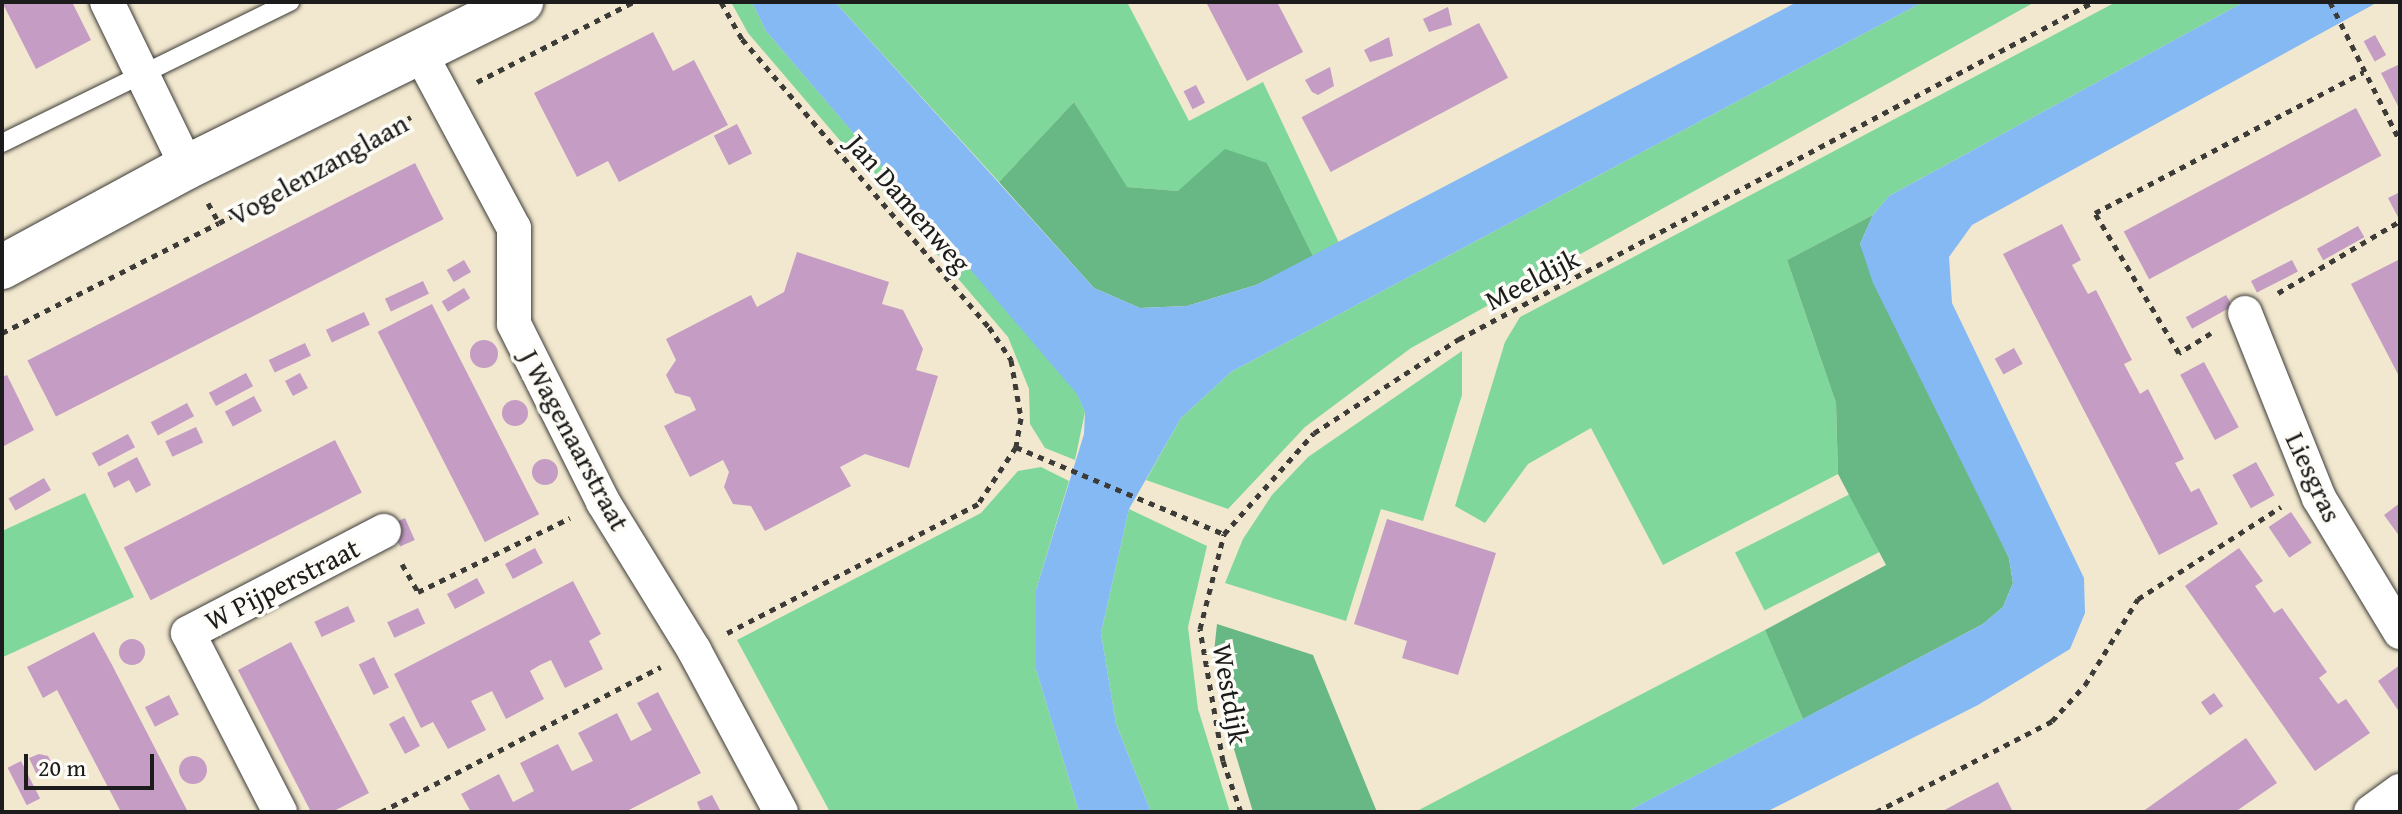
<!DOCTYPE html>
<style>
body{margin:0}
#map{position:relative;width:2402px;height:814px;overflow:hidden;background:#f2e8cf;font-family:"Gentium Book Plus",serif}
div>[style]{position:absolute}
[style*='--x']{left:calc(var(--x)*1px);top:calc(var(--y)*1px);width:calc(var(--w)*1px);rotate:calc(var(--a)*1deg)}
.green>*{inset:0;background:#7fd79c;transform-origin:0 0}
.forest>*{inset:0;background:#67b884}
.water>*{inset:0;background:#85b9f3}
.building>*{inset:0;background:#c49cc4;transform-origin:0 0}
.round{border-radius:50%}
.path>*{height:5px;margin-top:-2.5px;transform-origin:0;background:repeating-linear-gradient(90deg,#3c3b37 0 6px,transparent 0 12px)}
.roads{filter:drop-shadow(0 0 2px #3c3b37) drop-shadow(0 0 2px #3c3b37)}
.lane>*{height:18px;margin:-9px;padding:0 9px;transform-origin:9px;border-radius:9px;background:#fff}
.street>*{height:34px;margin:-17px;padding:0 17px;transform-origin:17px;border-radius:17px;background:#fff}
.secondary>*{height:44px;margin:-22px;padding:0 22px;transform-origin:22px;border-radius:22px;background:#fff}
span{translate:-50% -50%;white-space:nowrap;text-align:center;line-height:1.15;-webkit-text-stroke:7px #fdfcf7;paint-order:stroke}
.street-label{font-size:28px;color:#1c1c1c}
.frame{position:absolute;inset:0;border:4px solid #1c1c1c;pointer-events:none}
.scale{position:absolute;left:24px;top:754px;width:130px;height:36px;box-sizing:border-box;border:4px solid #1c1c1c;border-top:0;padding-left:10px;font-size:24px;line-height:28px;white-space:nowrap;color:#1c1c1c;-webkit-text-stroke:6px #fdfcf7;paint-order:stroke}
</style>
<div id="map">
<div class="green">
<div style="clip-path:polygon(731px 2px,752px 2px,766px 31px,1077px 393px,1085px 412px,1075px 460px,1045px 448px,1030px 424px,1029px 389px,1008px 337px,748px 33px)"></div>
<div style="clip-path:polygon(835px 2px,1127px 2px,1189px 121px,1263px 82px,1340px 245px,1314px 258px,1267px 163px,1178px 191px,1126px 187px,1074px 102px,999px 182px)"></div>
<div style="clip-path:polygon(1923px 2px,2035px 2px,1411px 348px,1305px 427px,1228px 509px,1146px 480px,1181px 418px,1231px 372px)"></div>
<div style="clip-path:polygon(2116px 2px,2244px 2px,1889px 196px,1873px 215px,1787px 260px,1836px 403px,1838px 474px,1663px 565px,1591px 428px,1528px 464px,1485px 523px,1455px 506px,1505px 342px,1520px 317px)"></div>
<div style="clip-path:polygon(1462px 351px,1462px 395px,1423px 521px,1381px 509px,1346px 621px,1225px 583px,1243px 539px,1272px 495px,1308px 457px)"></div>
<div style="clip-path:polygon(1041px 467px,1069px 481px,1036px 590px,1036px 669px,1079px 812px,830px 812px,737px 640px,981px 513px,1018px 471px)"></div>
<div style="clip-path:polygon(85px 493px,134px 597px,3px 657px,2px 531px)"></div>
<div style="left:1850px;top:494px;width:65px;height:129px;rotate:63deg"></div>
<div style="clip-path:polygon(1129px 509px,1207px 546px,1188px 627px,1198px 709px,1230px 812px,1151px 812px,1116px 724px,1101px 633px)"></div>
<div style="clip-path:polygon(1765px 630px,1803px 719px,1626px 812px,1415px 812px)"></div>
</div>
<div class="forest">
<div style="clip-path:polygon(1074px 102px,1127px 187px,1178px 191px,1225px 149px,1267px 163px,1314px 258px,1256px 285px,1187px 306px,1140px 308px,1094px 288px,999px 182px)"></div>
<div style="clip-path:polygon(1873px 215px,1860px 244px,2009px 558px,2013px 583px,2003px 607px,1983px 624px,1803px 719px,1765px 630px,1886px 565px,1838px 474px,1836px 403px,1787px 260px)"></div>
<div style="clip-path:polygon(1217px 624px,1313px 655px,1377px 812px,1253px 812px,1221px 706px,1214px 652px)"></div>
</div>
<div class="water">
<div style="clip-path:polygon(752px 2px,835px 2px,1094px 288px,1140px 308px,1187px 306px,1256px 285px,1797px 2px,1923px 2px,1231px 372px,1181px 418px,1129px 509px,1101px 633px,1116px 724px,1151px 812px,1079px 812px,1036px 669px,1036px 590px,1084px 434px,1085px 412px,1077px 394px,766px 31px)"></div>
<div style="clip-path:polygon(2244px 2px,2378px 2px,1972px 225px,1949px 257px,1952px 303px,2084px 578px,2085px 613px,2070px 649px,1978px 705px,1766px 812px,1626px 812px,1983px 624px,2003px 607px,2013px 583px,2009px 558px,1873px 283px,1860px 244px,1873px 215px,1889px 196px)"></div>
</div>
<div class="building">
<div style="clip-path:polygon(2px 2px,72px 2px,91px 40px,36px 69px)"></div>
<div style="clip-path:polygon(1206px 2px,1277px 2px,1303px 52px,1247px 81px)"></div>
<div style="clip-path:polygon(1448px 7px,1452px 25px,1429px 32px,1423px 19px)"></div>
<div style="left:1479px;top:23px;width:62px;height:201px;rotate:62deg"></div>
<div style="clip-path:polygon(653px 32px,673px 71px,694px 60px,728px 125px,619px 182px,608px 161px,577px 177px,534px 93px)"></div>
<div style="left:2375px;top:35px;width:23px;height:13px;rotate:61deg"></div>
<div style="clip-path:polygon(1389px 37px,1393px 56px,1370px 62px,1364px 50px)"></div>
<div style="clip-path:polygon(2400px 64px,2400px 110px,2381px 73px)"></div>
<div style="clip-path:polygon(1330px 67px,1334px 86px,1318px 95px,1312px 92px,1305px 80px)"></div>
<div style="left:1196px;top:85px;width:20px;height:14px;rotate:63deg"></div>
<div style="left:2356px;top:108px;width:54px;height:263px;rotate:62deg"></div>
<div style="left:737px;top:124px;width:33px;height:26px;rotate:63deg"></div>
<div style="left:415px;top:163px;width:63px;height:435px;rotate:63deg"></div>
<div style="clip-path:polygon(2400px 192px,2400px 221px,2388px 198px)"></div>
<div style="clip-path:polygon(2062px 224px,2081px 260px,2072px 265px,2088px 294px,2096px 290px,2132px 360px,2124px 364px,2140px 394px,2148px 389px,2184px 459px,2175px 463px,2191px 492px,2199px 488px,2218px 524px,2159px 555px,2003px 254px)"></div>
<div style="left:2358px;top:226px;width:13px;height:47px;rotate:61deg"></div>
<div style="clip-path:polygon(797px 252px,889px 282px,882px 304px,903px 310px,923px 349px,916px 370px,938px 376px,909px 468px,865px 454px,840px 467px,851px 486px,765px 531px,751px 506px,733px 504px,724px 487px,729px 472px,723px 460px,690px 477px,664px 426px,696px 410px,690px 397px,675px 393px,666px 375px,676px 360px,666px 339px,751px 295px,757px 307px,784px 292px)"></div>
<div style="clip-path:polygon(2400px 259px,2400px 378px,2351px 284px)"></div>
<div style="left:464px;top:260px;width:14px;height:20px;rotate:60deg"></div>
<div style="left:2292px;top:260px;width:13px;height:46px;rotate:63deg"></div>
<div style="left:423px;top:281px;width:14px;height:42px;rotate:65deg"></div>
<div style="left:464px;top:288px;width:12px;height:26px;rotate:59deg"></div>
<div style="left:2226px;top:295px;width:13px;height:46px;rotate:61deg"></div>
<div style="left:432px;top:304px;width:236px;height:61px;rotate:63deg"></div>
<div style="left:364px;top:312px;width:14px;height:42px;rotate:65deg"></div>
<div class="round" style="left:470px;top:340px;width:28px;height:28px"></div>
<div style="left:305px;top:343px;width:14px;height:40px;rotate:65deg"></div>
<div style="left:2014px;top:348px;width:18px;height:22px;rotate:61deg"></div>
<div style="left:2204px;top:362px;width:74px;height:27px;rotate:62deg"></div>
<div style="left:246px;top:373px;width:15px;height:42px;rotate:62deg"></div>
<div style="left:300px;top:373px;width:17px;height:17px;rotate:62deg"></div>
<div style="clip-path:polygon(7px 375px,34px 430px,2px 447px,2px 377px)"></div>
<div style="left:254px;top:396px;width:17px;height:33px;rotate:62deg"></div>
<div class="round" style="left:502px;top:400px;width:26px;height:26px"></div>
<div style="left:187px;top:403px;width:15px;height:41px;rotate:62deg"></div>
<div style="left:196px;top:427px;width:17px;height:34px;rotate:65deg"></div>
<div style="left:128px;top:434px;width:15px;height:41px;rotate:62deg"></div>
<div style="left:335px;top:440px;width:59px;height:237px;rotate:63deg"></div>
<div style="clip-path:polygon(137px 457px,151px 485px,136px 493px,129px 480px,114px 488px,107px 473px)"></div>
<div class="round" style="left:532px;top:459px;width:26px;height:26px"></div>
<div style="left:2256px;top:462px;width:38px;height:27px;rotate:61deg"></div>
<div style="left:44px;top:478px;width:14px;height:41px;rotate:60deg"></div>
<div style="clip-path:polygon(2400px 503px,2400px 537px,2384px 515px)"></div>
<div style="left:2291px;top:512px;width:37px;height:27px;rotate:56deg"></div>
<div style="left:405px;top:518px;width:24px;height:16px;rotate:66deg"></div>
<div style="clip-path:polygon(1387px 519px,1496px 553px,1458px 675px,1402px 658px,1407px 641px,1354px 624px)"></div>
<div style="left:535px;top:548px;width:17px;height:34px;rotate:62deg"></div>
<div style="clip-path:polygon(2239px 548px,2263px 581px,2255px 586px,2274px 613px,2282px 608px,2327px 672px,2319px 678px,2338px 704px,2346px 699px,2370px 733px,2315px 771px,2185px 586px)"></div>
<div style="left:477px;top:578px;width:17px;height:34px;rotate:62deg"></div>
<div style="clip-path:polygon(573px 581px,601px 634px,589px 641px,603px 669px,565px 688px,551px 660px,540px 665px,530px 671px,544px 699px,506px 719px,492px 691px,471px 701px,486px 730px,448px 749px,433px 722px,421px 728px,394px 674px)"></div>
<div style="left:348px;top:606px;width:17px;height:37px;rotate:65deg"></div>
<div style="left:418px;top:608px;width:17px;height:34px;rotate:65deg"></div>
<div style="clip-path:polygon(94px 632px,111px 663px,188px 812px,121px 812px,57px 690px,43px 698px,27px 667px)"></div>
<div class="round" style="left:119px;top:639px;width:26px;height:26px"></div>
<div style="clip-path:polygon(291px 642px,369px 793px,332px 812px,311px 812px,238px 670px)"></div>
<div style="left:374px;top:657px;width:34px;height:17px;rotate:64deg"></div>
<div style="clip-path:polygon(2400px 665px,2400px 713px,2378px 681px)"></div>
<div style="clip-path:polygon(658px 692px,701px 773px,625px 812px,471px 812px,461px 794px,499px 774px,513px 802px,534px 791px,520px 763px,558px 744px,572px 771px,593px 761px,578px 733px,617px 713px,631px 741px,652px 730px,637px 703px)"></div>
<div style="left:2214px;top:693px;width:16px;height:16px;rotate:55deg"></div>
<div style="left:169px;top:695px;width:22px;height:27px;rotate:63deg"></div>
<div style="left:404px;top:716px;width:34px;height:17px;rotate:62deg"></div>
<div style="clip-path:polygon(2246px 738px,2277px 783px,2235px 812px,2142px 812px)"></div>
<div style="clip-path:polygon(39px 754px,48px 756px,54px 767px,37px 775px,29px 758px)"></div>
<div class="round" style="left:179px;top:756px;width:28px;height:28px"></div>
<div style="left:21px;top:761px;width:42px;height:15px;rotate:63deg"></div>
<div style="clip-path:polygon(1998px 782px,2013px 812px,1941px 812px,1963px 800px)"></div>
<div style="clip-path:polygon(712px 795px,720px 810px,701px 812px,697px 802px)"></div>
</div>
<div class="path">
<div style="--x:721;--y:2;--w:43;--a:60.4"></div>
<div style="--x:742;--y:39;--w:379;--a:49.4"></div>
<div style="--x:989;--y:327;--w:40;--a:56"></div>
<div style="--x:1011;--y:360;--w:59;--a:80.2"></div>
<div style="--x:1021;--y:418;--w:29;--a:100"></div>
<div style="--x:1016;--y:447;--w:69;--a:123.7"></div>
<div style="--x:978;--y:504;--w:282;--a:152.8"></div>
<div style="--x:2330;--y:2;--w:156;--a:63.3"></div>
<div style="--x:477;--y:82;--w:175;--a:-27.1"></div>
<div style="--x:208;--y:203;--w:23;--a:61"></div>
<div style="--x:2278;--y:293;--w:142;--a:-30.5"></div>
<div style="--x:2;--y:333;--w:243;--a:-26.9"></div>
<div style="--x:219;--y:223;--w:219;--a:-28.9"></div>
<div style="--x:2211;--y:333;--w:38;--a:148"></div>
<div style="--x:2179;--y:353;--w:163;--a:-121"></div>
<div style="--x:2095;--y:213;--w:303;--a:-27.7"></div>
<div style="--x:1016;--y:447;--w:225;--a:22.7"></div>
<div style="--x:402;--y:564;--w:32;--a:60"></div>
<div style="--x:418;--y:592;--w:169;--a:-26"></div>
<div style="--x:381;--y:812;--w:315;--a:-27.4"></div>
<div style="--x:1241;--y:812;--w:54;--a:-109.4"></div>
<div style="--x:1223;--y:761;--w:134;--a:-99.9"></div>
<div style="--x:1200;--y:629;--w:98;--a:-75.8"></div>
<div style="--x:1224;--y:534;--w:135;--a:-48.3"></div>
<div style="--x:1314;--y:433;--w:173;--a:-33"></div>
<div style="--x:1459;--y:339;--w:718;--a:-27.99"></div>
<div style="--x:1876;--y:812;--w:198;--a:-27.3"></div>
<div style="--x:2052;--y:721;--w:49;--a:-47.5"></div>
<div style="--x:2085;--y:685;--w:101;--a:-58.4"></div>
<div style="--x:2138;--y:599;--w:170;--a:-32.8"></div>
</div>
<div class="roads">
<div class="lane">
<div style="--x:2;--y:143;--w:321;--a:-26.1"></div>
</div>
<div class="street">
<div style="--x:107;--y:2;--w:183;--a:64.1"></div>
<div style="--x:420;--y:53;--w:199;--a:61.8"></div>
<div style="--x:514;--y:228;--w:96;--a:90"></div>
<div style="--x:514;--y:324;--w:199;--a:63.4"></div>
<div style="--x:603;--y:502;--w:174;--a:58.4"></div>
<div style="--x:694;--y:650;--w:184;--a:61.8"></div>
<div style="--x:2245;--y:313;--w:199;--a:68.2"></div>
<div style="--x:2319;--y:498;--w:157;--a:58.8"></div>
<div style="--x:280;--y:812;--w:201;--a:-117.2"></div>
<div style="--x:188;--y:633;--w:221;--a:-27.5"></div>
<div style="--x:2371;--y:812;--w:36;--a:-36"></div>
</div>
<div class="secondary">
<div style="--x:2;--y:267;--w:210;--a:-28.4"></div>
<div style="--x:187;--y:167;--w:373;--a:-26.3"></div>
</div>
</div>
<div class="street-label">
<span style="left:318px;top:169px;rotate:-29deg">Vogelenzanglaan</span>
<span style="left:909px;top:203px;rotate:49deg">Jan Damenweg</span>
<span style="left:1532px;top:279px;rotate:-27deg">Meeldijk</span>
<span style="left:575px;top:440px;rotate:62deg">J Wagenaarstraat</span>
<span style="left:2314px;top:477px;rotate:65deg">Liesgras</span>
<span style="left:282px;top:584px;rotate:-27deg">W Pijperstraat</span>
<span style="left:1231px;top:694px;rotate:80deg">Westdijk</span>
</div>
<div class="frame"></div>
<div class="scale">20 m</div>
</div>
